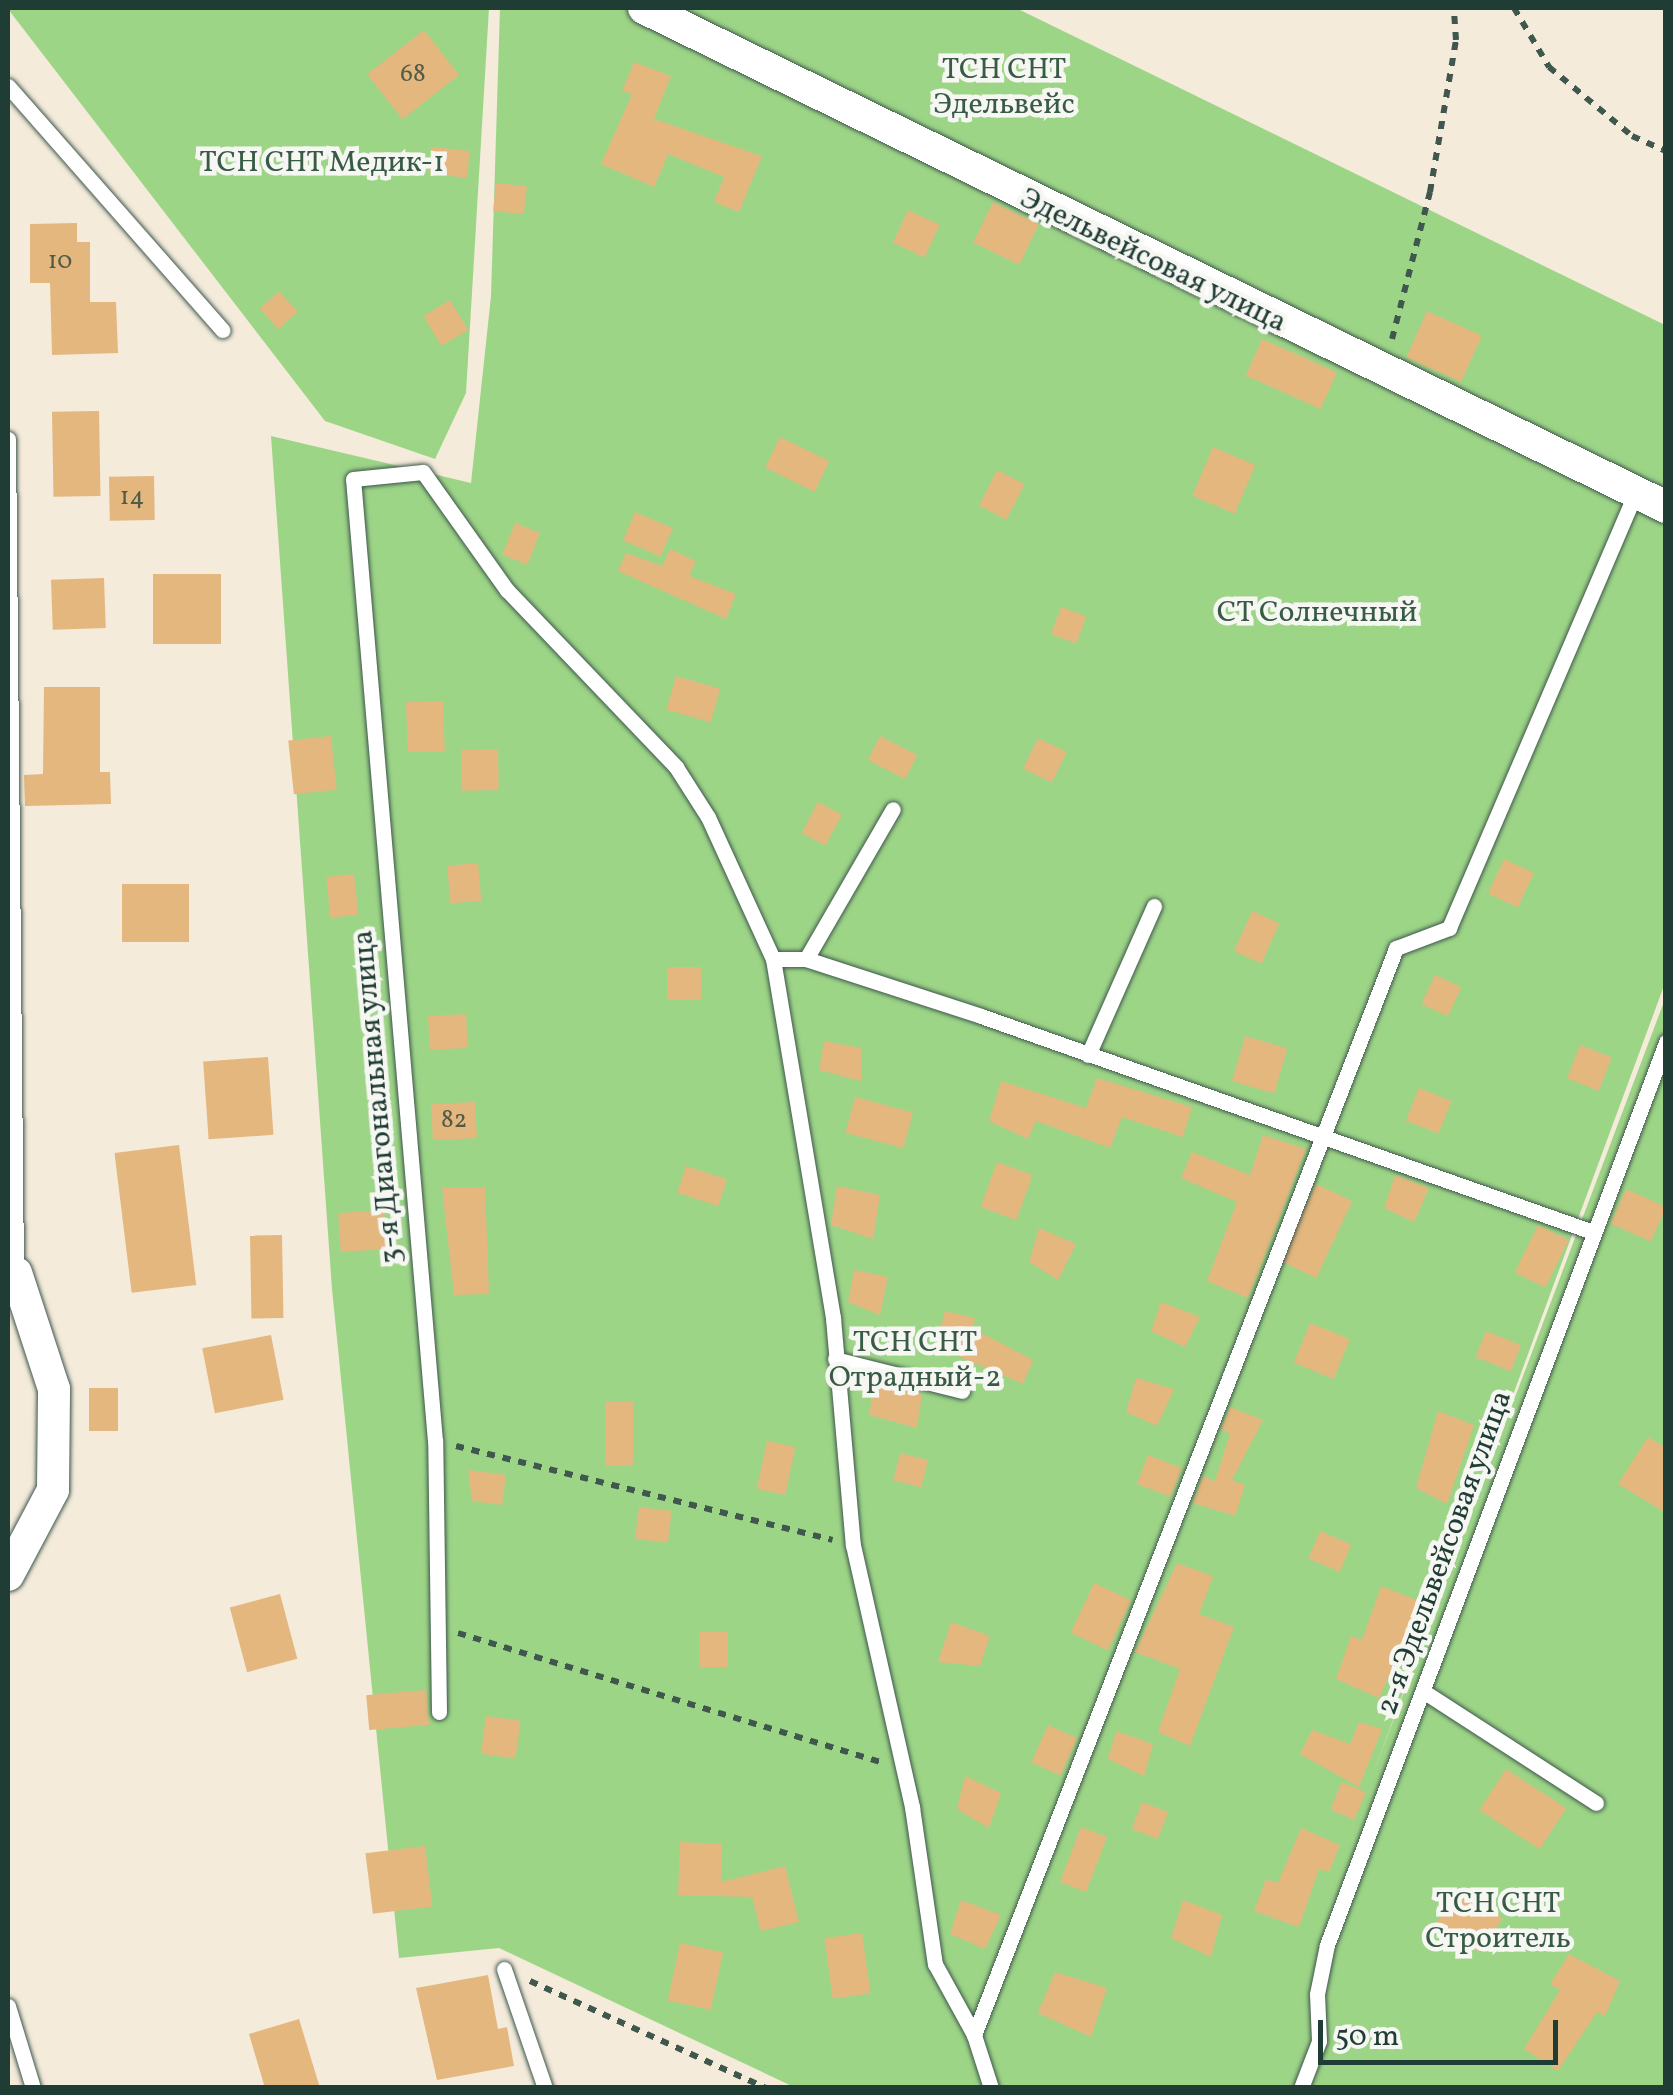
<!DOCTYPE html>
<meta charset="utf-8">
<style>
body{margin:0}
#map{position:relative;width:1673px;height:2095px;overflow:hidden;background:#f4ebdb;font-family:Vollkorn,serif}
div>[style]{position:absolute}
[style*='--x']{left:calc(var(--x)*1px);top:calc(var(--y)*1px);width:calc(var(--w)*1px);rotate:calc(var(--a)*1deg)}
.green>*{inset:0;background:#9dd587}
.building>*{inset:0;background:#e4b77f;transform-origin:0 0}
.path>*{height:6px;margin-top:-3px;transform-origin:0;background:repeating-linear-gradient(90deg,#3f574d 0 8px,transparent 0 16px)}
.roads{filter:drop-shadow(0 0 2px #3f574d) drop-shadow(0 0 2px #3f574d)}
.lane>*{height:15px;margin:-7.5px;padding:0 7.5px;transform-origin:7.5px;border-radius:7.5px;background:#fff}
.street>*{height:32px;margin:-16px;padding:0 16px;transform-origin:16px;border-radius:16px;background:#fff}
span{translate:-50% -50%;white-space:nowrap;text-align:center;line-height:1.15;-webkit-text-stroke:9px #f6f6f2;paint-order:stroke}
.number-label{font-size:25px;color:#505c47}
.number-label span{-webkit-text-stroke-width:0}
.park-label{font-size:30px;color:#385b45}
.street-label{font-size:30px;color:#1f3d34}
.frame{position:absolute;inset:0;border:10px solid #1f3d34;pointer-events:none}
.scale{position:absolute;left:1318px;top:2020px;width:240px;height:45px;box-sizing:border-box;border:5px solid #1f3d34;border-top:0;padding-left:12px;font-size:30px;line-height:35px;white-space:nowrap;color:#1f3d34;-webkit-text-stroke:8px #f6f6f2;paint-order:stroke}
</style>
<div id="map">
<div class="green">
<div style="clip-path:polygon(489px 8px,466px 393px,435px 459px,325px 421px,8px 9px)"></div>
<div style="clip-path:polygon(500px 8px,1016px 8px,1665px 325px,1665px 983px,1372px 1777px,1665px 999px,1665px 2087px,794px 2087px,499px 1948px,399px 1958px,332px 1289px,271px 436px,471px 483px,491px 296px)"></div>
</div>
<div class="building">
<div style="left:424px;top:30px;width:57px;height:72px;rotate:52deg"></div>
<div style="clip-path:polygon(634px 62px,671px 76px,654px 119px,762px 156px,739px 212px,714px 202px,724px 177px,668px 154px,654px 187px,601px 164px,632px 94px,622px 91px)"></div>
<div style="left:432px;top:147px;width:38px;height:27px;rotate:6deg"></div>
<div style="left:496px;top:183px;width:31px;height:28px;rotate:6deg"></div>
<div style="left:993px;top:202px;width:51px;height:45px;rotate:26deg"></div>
<div style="left:908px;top:210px;width:35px;height:36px;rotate:25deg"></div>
<div style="clip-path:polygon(77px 223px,77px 242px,90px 242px,90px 302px,116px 302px,118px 353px,52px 355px,50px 283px,30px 283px,30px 224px)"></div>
<div style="left:279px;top:291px;width:28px;height:26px;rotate:48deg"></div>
<div style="left:450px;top:300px;width:35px;height:31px;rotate:59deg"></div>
<div style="left:1427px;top:311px;width:60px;height:51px;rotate:24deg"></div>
<div style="left:1262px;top:339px;width:82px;height:40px;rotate:24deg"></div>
<div style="left:99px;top:411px;width:85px;height:47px;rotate:89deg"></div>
<div style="left:780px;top:437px;width:55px;height:34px;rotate:26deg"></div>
<div style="left:1213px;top:447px;width:46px;height:53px;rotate:23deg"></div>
<div style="left:997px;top:470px;width:31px;height:40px;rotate:27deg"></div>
<div style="left:154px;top:476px;width:44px;height:45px;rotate:89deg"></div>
<div style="left:635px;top:512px;width:41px;height:31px;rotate:23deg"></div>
<div style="left:515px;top:523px;width:27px;height:34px;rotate:22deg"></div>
<div style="clip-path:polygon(670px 549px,696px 561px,689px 576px,736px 594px,726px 619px,618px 571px,626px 553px,662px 566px)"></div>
<div style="left:153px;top:574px;width:68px;height:70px"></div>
<div style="left:104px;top:578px;width:50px;height:53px;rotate:88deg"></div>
<div style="left:1061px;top:607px;width:27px;height:29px;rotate:20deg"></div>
<div style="left:676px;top:676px;width:46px;height:35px;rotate:16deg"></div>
<div style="clip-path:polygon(44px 687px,100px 687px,100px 772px,110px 772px,111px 804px,25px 806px,24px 775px,43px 774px)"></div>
<div style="left:443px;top:701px;width:50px;height:37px;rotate:88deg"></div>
<div style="left:331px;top:736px;width:54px;height:43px;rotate:84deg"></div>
<div style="left:880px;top:736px;width:42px;height:27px;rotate:27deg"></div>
<div style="left:1038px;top:738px;width:32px;height:34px;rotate:26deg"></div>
<div style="left:498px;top:749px;width:41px;height:37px;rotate:89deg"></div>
<div style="left:818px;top:802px;width:27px;height:35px;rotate:28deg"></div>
<div style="left:1504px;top:859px;width:33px;height:38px;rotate:25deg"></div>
<div style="left:478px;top:863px;width:38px;height:31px;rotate:85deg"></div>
<div style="left:354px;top:874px;width:41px;height:28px;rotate:84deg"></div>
<div style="left:122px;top:884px;width:67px;height:58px"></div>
<div style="left:1252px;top:911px;width:30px;height:44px;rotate:24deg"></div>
<div style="left:667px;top:967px;width:35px;height:33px"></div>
<div style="left:1435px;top:975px;width:29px;height:32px;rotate:25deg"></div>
<div style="left:466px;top:1014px;width:34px;height:38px;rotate:87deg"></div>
<div style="left:1245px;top:1036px;width:44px;height:47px;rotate:16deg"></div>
<div style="clip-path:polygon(824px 1041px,862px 1048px,861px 1081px,819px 1070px)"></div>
<div style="left:1580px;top:1045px;width:34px;height:36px;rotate:21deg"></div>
<div style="left:268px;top:1057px;width:78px;height:65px;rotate:86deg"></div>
<div style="clip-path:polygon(1097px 1078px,1192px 1107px,1183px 1137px,1122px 1117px,1110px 1148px,1036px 1121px,1028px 1139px,989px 1121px,1001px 1081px,1086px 1108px)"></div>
<div style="left:1419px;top:1088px;width:35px;height:35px;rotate:22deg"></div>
<div style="left:855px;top:1097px;width:60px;height:37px;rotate:15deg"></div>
<div style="left:475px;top:1102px;width:36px;height:44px;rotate:87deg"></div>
<div style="clip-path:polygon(1263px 1135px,1306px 1149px,1248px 1298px,1207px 1281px,1237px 1202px,1181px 1178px,1192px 1152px,1250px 1175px)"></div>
<div style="left:179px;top:1145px;width:141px;height:65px;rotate:83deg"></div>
<div style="left:997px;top:1162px;width:38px;height:48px;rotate:20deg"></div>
<div style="left:686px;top:1166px;width:43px;height:28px;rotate:18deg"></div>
<div style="clip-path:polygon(1395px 1175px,1429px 1188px,1414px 1222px,1384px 1208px)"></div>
<div style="left:1316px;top:1184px;width:40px;height:85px;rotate:25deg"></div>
<div style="clip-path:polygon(837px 1186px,880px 1195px,873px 1239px,831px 1225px)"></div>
<div style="clip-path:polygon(485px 1187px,489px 1294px,454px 1295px,442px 1188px)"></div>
<div style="left:1626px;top:1189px;width:44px;height:38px;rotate:24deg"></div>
<div style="left:384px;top:1210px;width:39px;height:46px;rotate:86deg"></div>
<div style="left:1538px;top:1225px;width:34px;height:53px;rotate:26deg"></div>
<div style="clip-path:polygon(1039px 1228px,1076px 1244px,1058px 1280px,1029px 1262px)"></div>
<div style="left:282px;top:1235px;width:83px;height:32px;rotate:89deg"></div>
<div style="clip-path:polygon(854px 1270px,888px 1277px,880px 1315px,848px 1302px)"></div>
<div style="clip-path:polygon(1161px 1302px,1200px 1317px,1185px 1347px,1151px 1331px)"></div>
<div style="clip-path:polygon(945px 1311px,975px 1318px,972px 1328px,1033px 1360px,1023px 1384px,935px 1346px)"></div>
<div style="left:1310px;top:1323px;width:43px;height:43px;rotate:22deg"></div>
<div style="left:1486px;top:1331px;width:38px;height:28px;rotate:22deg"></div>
<div style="left:271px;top:1335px;width:66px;height:70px;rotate:79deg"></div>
<div style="clip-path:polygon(1136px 1378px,1174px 1389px,1157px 1426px,1126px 1412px)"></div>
<div style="clip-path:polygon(874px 1383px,922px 1394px,917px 1428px,869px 1415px)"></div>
<div style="left:89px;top:1388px;width:29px;height:43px"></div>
<div style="left:605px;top:1402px;width:28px;height:64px"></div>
<div style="clip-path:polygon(1230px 1407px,1263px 1420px,1232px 1480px,1245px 1485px,1235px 1516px,1193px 1503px,1203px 1476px,1215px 1481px,1230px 1434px,1221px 1429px)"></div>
<div style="clip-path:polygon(1438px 1411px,1474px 1425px,1447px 1504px,1416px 1488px)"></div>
<div style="clip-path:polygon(1648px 1437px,1666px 1448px,1666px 1513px,1618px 1484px)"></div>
<div style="left:767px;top:1441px;width:29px;height:49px;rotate:12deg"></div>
<div style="left:900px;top:1453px;width:29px;height:28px;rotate:14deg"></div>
<div style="left:1148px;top:1455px;width:36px;height:31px;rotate:21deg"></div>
<div style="clip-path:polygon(468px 1470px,506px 1475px,502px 1505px,472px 1501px)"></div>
<div style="left:639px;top:1507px;width:33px;height:32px;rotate:7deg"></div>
<div style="left:1320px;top:1531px;width:34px;height:30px;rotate:23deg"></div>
<div style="clip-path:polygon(1177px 1563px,1213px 1576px,1199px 1614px,1234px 1627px,1190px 1746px,1158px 1732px,1180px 1669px,1135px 1652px)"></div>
<div style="left:1094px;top:1583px;width:41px;height:55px;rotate:25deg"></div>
<div style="clip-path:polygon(1381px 1586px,1422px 1602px,1379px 1698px,1336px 1679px,1351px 1636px,1362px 1640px)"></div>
<div style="left:280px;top:1594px;width:67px;height:52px;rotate:75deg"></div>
<div style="clip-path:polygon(951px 1622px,990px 1636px,980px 1666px,938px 1662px)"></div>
<div style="left:700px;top:1632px;width:28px;height:35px"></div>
<div style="left:426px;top:1690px;width:35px;height:60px;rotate:85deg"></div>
<div style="left:486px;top:1716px;width:35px;height:38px;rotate:8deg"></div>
<div style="clip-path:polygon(1359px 1722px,1382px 1729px,1359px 1787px,1300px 1754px,1312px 1730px,1350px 1744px)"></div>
<div style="left:1048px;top:1725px;width:32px;height:41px;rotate:24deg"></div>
<div style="clip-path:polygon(1116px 1731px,1153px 1744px,1144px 1776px,1108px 1759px)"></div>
<div style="left:1506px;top:1769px;width:72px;height:49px;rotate:33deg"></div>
<div style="clip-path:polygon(965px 1776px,1001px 1793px,989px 1828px,957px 1809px)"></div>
<div style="left:1342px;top:1782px;width:26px;height:30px;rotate:23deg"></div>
<div style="left:1142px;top:1802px;width:28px;height:29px;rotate:21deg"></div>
<div style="left:1081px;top:1827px;width:28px;height:59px;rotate:21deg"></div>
<div style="clip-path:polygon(1301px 1828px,1340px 1845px,1329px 1872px,1319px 1869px,1299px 1927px,1254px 1911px,1266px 1879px,1278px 1883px)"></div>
<div style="clip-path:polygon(680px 1842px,722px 1844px,721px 1882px,785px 1866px,799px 1922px,761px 1931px,752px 1897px,678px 1895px)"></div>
<div style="left:425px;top:1846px;width:61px;height:60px;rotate:83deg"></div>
<div style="left:1460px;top:1889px;width:52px;height:41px;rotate:35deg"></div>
<div style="clip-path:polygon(961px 1900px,1001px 1915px,985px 1949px,950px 1934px)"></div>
<div style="clip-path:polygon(1183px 1900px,1222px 1915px,1211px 1957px,1171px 1938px)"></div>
<div style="left:862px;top:1933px;width:61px;height:38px;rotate:82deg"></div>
<div style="left:680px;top:1943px;width:44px;height:59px;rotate:12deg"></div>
<div style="clip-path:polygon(1569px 1954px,1620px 1981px,1605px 2016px,1597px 2012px,1558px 2071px,1524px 2049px,1560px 1990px,1550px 1984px)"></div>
<div style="clip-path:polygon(1055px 1972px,1107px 1988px,1091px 2037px,1038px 2013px)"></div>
<div style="clip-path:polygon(488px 1975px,498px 2029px,507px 2027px,514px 2066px,437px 2080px,416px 1988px)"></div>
<div style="clip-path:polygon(299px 2019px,320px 2088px,265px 2088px,249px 2034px)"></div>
</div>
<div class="path">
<div style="--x:1514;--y:8;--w:69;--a:59.3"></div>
<div style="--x:1549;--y:67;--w:108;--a:39.7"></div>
<div style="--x:1632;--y:136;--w:37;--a:24"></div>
<div style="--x:1392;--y:339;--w:152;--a:-75.5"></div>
<div style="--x:1430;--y:192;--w:154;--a:-80.3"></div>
<div style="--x:1456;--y:40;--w:32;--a:-94"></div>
<div style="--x:456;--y:1446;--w:388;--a:14"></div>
<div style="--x:458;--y:1633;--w:442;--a:17"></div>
<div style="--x:530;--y:1981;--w:259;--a:24.4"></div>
</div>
<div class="roads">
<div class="lane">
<div style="--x:8;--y:86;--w:325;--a:48.7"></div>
<div style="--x:8;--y:439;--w:834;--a:89.45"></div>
<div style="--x:773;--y:959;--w:33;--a:0"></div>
<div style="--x:806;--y:959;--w:184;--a:18"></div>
<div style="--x:981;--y:1016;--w:649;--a:19.44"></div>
<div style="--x:806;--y:959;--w:173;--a:-59.9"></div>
<div style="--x:1088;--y:1055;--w:163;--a:-66.1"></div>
<div style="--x:835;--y:1359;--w:131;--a:14.1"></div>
<div style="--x:1423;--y:1691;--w:206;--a:32.9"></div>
<div style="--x:439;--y:1712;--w:271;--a:-90.8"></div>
<div style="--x:435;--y:1441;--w:965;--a:-94.87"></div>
<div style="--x:353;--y:479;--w:70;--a:-5.7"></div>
<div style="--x:423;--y:472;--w:145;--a:54.6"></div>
<div style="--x:507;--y:590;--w:245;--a:46.3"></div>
<div style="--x:676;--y:767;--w:59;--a:57.4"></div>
<div style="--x:708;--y:817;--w:156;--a:65.4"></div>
<div style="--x:773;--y:959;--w:364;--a:80.5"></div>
<div style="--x:833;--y:1318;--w:228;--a:85"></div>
<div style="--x:853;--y:1545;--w:269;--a:77.3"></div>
<div style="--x:912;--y:1807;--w:159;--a:81.7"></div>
<div style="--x:935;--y:1964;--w:81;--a:61.2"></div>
<div style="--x:974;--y:2035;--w:56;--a:72.2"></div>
<div style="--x:504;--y:1969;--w:126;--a:71"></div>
<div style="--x:8;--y:2006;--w:86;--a:73"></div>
<div style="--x:974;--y:2035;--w:1166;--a:-68.78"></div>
<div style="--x:1396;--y:948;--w:57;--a:-20.7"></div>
<div style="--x:1449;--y:928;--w:471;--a:-66.8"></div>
<div style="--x:1301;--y:2088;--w:50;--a:-69"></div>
<div style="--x:1319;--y:2041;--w:47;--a:-92.4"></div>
<div style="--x:1317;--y:1994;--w:50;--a:-78.5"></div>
<div style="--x:1327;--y:1945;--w:965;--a:-69.42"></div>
</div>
<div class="street">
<div style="--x:644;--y:8;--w:1137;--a:26.02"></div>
<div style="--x:8;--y:1575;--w:96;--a:-62.1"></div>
<div style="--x:53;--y:1490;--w:101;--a:-89.4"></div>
<div style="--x:54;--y:1389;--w:122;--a:-108.1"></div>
</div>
</div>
<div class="number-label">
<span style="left:413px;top:75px">68</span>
<span style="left:60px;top:262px">10</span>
<span style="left:132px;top:498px">14</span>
<span style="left:454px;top:1121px">82</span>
</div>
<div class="park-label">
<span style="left:1004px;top:87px">ТСН СНТ<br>Эдельвейс</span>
<span style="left:322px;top:163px">ТСН СНТ Медик-1</span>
<span style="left:1317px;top:613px">СТ Солнечный</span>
<span style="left:915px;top:1360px">ТСН СНТ<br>Отрадный-2</span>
<span style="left:1498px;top:1921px">ТСН СНТ<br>Строитель</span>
</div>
<div class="street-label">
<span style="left:1153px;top:261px;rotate:26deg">Эдельвейсовая улица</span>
<span style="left:378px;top:1097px;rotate:-95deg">3-я Диагональная улица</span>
<span style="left:1445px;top:1553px;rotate:-70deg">2-я Эдельвейсовая улица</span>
</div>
<div class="frame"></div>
<div class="scale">50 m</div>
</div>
